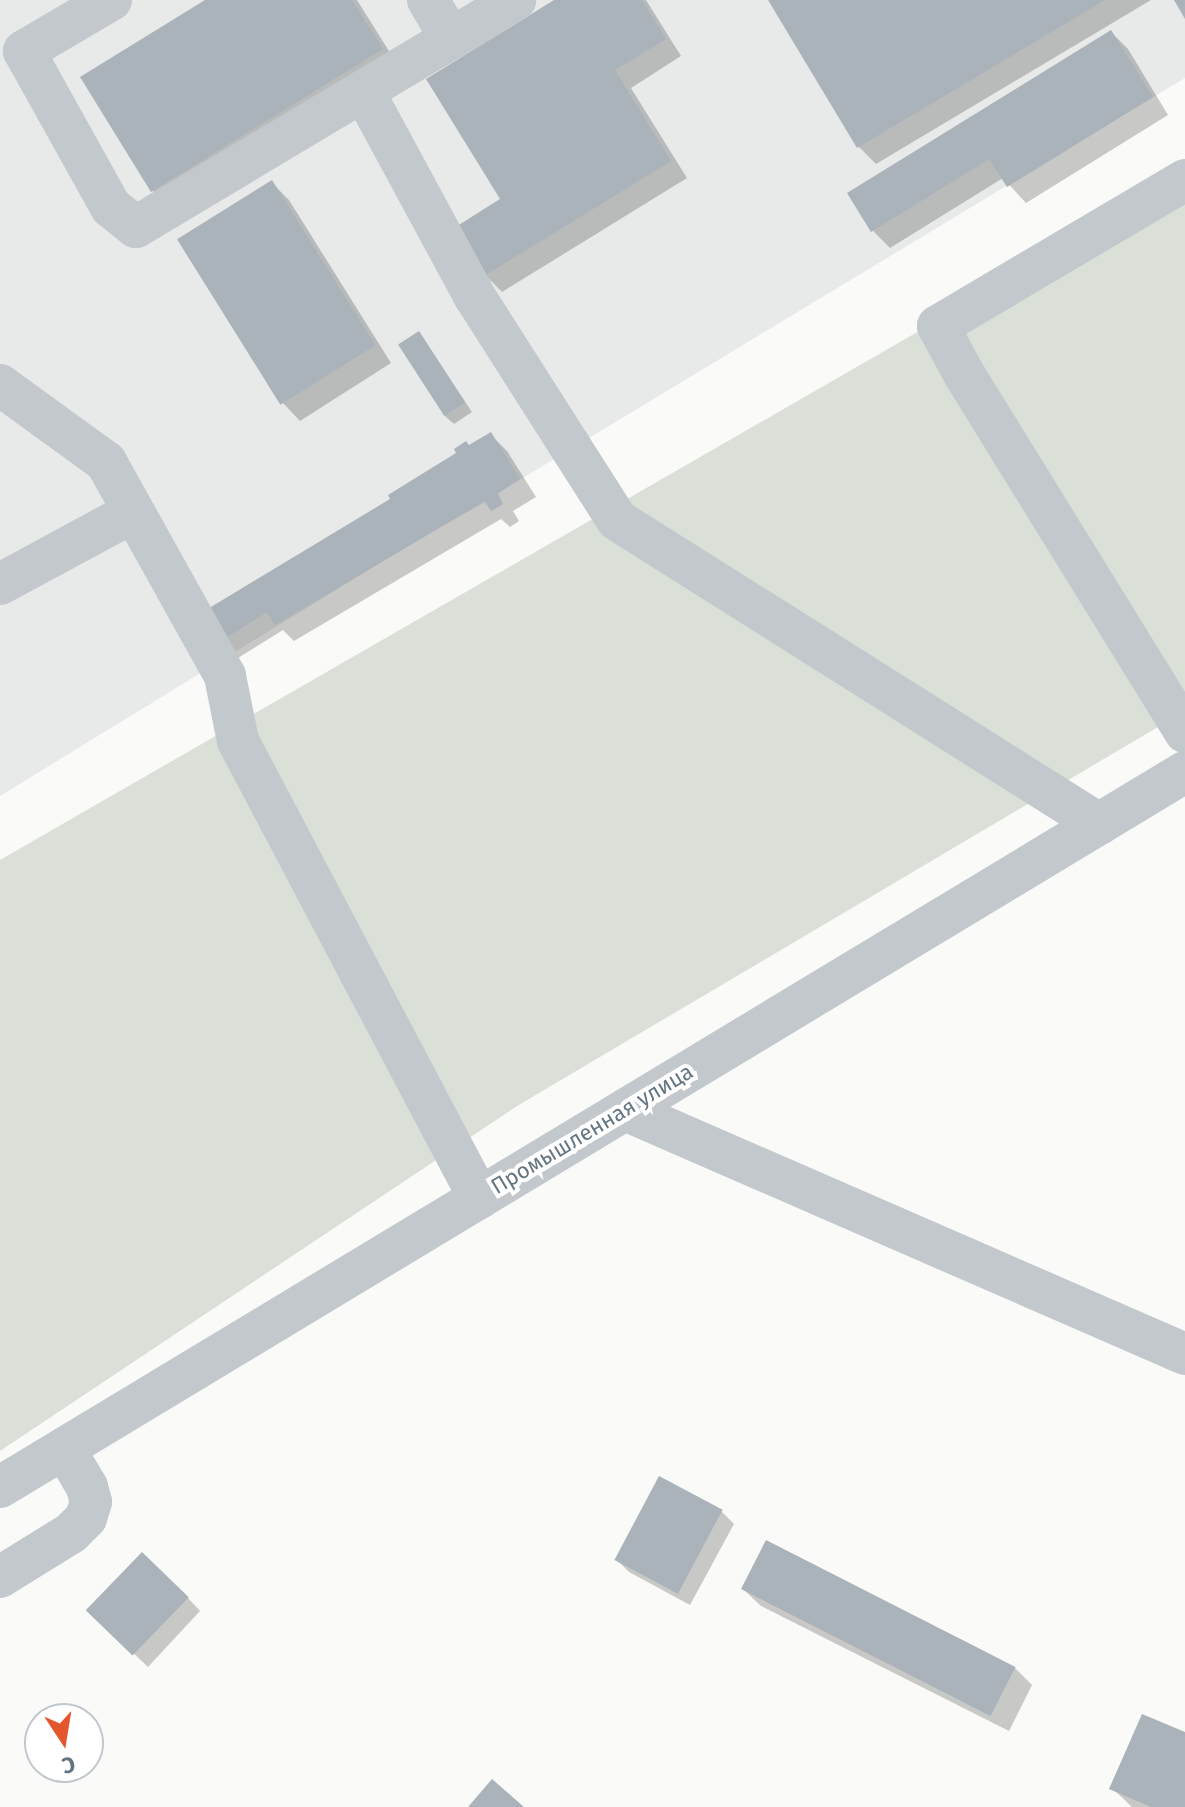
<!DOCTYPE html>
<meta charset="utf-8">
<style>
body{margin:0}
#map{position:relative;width:1185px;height:1807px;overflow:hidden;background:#fafaf8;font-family:"Fira Sans",sans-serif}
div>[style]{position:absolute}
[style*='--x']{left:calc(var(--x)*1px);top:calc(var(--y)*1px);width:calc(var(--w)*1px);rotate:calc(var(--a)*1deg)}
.built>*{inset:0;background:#e8e9e9}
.green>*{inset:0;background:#dadfd7}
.shadow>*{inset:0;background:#0003}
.building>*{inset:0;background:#aab3b9;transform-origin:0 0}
.minor>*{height:42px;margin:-21px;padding:0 21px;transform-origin:21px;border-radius:21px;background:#c3c8cc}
span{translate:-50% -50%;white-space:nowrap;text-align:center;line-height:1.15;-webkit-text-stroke:8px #fff;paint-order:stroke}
.street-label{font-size:22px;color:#657683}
.north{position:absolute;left:24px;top:1703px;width:80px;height:80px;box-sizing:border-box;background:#fff;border:2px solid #c1c8cd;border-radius:50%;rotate:168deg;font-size:22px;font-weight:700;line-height:32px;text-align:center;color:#657683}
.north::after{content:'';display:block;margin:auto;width:28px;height:36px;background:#e4572e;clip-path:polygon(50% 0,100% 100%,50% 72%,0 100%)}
</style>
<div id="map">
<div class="built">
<div style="clip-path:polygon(0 0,1185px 0,1185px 78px,498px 493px,503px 504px,491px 511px,485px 502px,416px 541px,0 796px)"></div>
</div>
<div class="green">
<div style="clip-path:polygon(1185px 178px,1185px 711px,517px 1106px,0 1451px,0 860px)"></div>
</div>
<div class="shadow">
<div style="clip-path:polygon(209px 0,357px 0,399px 67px,170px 208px,153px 191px,83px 78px)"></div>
<div style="clip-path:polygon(558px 0,646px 0,681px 56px,631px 88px,687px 178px,502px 292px,485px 275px)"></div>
<div style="clip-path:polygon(771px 0,1151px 0,876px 164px,858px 146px)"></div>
<div style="clip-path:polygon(1111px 32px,1128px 49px,1168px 115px,1026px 203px,1003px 178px,890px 248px,873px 231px)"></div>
<div style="clip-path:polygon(272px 183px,289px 200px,391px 363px,300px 421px,283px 403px)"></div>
<div style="clip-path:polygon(419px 334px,472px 412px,454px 424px,445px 416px)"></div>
<div style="clip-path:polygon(490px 434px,507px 451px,536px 497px,513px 511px,519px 521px,510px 527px,501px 519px,294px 641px,283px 630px,238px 658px,220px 641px,393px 500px)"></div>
<div style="clip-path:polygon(721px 1511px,734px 1524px,690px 1605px,629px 1572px,616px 1559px)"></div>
<div style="clip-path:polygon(743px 1589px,1015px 1668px,1032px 1685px,1009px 1731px,761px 1606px)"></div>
<div style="clip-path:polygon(188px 1598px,200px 1611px,148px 1667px,89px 1611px)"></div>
<div style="clip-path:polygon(1185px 1734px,1185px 1807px,1132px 1807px,1112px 1788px)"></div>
</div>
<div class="building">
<div style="clip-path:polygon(205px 0,352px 0,383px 49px,151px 192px,80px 77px)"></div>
<div style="clip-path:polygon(554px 0,642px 0,666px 39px,615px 70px,671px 161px,484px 276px,454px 228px,500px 199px,426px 79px)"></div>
<div style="clip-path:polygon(768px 0,1105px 0,857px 148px)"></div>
<div style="clip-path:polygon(1174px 0,1185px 0,1185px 19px)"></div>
<div style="clip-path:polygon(1111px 30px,1153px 97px,1007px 187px,989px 159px,871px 232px,847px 193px)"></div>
<div style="left:272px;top:180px;width:195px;height:112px;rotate:58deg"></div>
<div style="left:419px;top:331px;width:85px;height:25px;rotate:57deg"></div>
<div style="clip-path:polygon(491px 432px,520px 479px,497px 494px,503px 504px,491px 511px,485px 501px,275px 625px,267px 612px,219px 642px,201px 613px,390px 499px,388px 495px,456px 453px,454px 449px,466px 441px,469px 445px)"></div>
<div style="left:659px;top:1476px;width:72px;height:95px;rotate:28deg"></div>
<div style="left:766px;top:1540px;width:280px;height:55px;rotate:27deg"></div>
<div style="left:142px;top:1552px;width:65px;height:81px;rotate:44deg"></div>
<div style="clip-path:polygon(1142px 1714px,1185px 1732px,1185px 1807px,1151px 1807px,1109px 1789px)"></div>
<div style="clip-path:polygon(492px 1779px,524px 1807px,468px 1807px)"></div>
</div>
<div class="minor">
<div style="--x:111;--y:0;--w:101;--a:149.6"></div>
<div style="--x:24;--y:51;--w:179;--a:60.9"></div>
<div style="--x:111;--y:207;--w:32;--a:39"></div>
<div style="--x:136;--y:227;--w:442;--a:-30.9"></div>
<div style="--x:428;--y:0;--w:45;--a:59.5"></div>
<div style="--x:364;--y:92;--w:233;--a:61.6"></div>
<div style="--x:475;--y:297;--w:264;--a:57.5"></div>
<div style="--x:617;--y:520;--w:570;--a:32.24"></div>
<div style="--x:1185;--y:180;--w:287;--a:149.4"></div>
<div style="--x:938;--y:326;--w:55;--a:61.6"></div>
<div style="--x:964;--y:374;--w:421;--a:58.3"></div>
<div style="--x:0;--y:385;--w:131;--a:36"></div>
<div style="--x:106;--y:462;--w:245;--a:60.9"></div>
<div style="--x:225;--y:676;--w:66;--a:78.7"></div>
<div style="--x:238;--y:741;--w:517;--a:62.19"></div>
<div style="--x:0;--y:584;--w:151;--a:-28.4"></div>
<div style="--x:625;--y:1110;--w:611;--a:23.54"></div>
<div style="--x:0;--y:1487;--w:1384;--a:-31.11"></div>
<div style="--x:0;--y:1577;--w:84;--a:-31.8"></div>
<div style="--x:71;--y:1533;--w:21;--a:-45"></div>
<div style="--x:86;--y:1518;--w:17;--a:-73"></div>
<div style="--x:91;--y:1502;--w:16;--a:-105"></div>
<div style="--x:87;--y:1487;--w:45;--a:-120.5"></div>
</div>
<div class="street-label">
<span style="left:592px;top:1129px;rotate:-31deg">Промышленная улица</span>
</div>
<div class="north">С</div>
</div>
